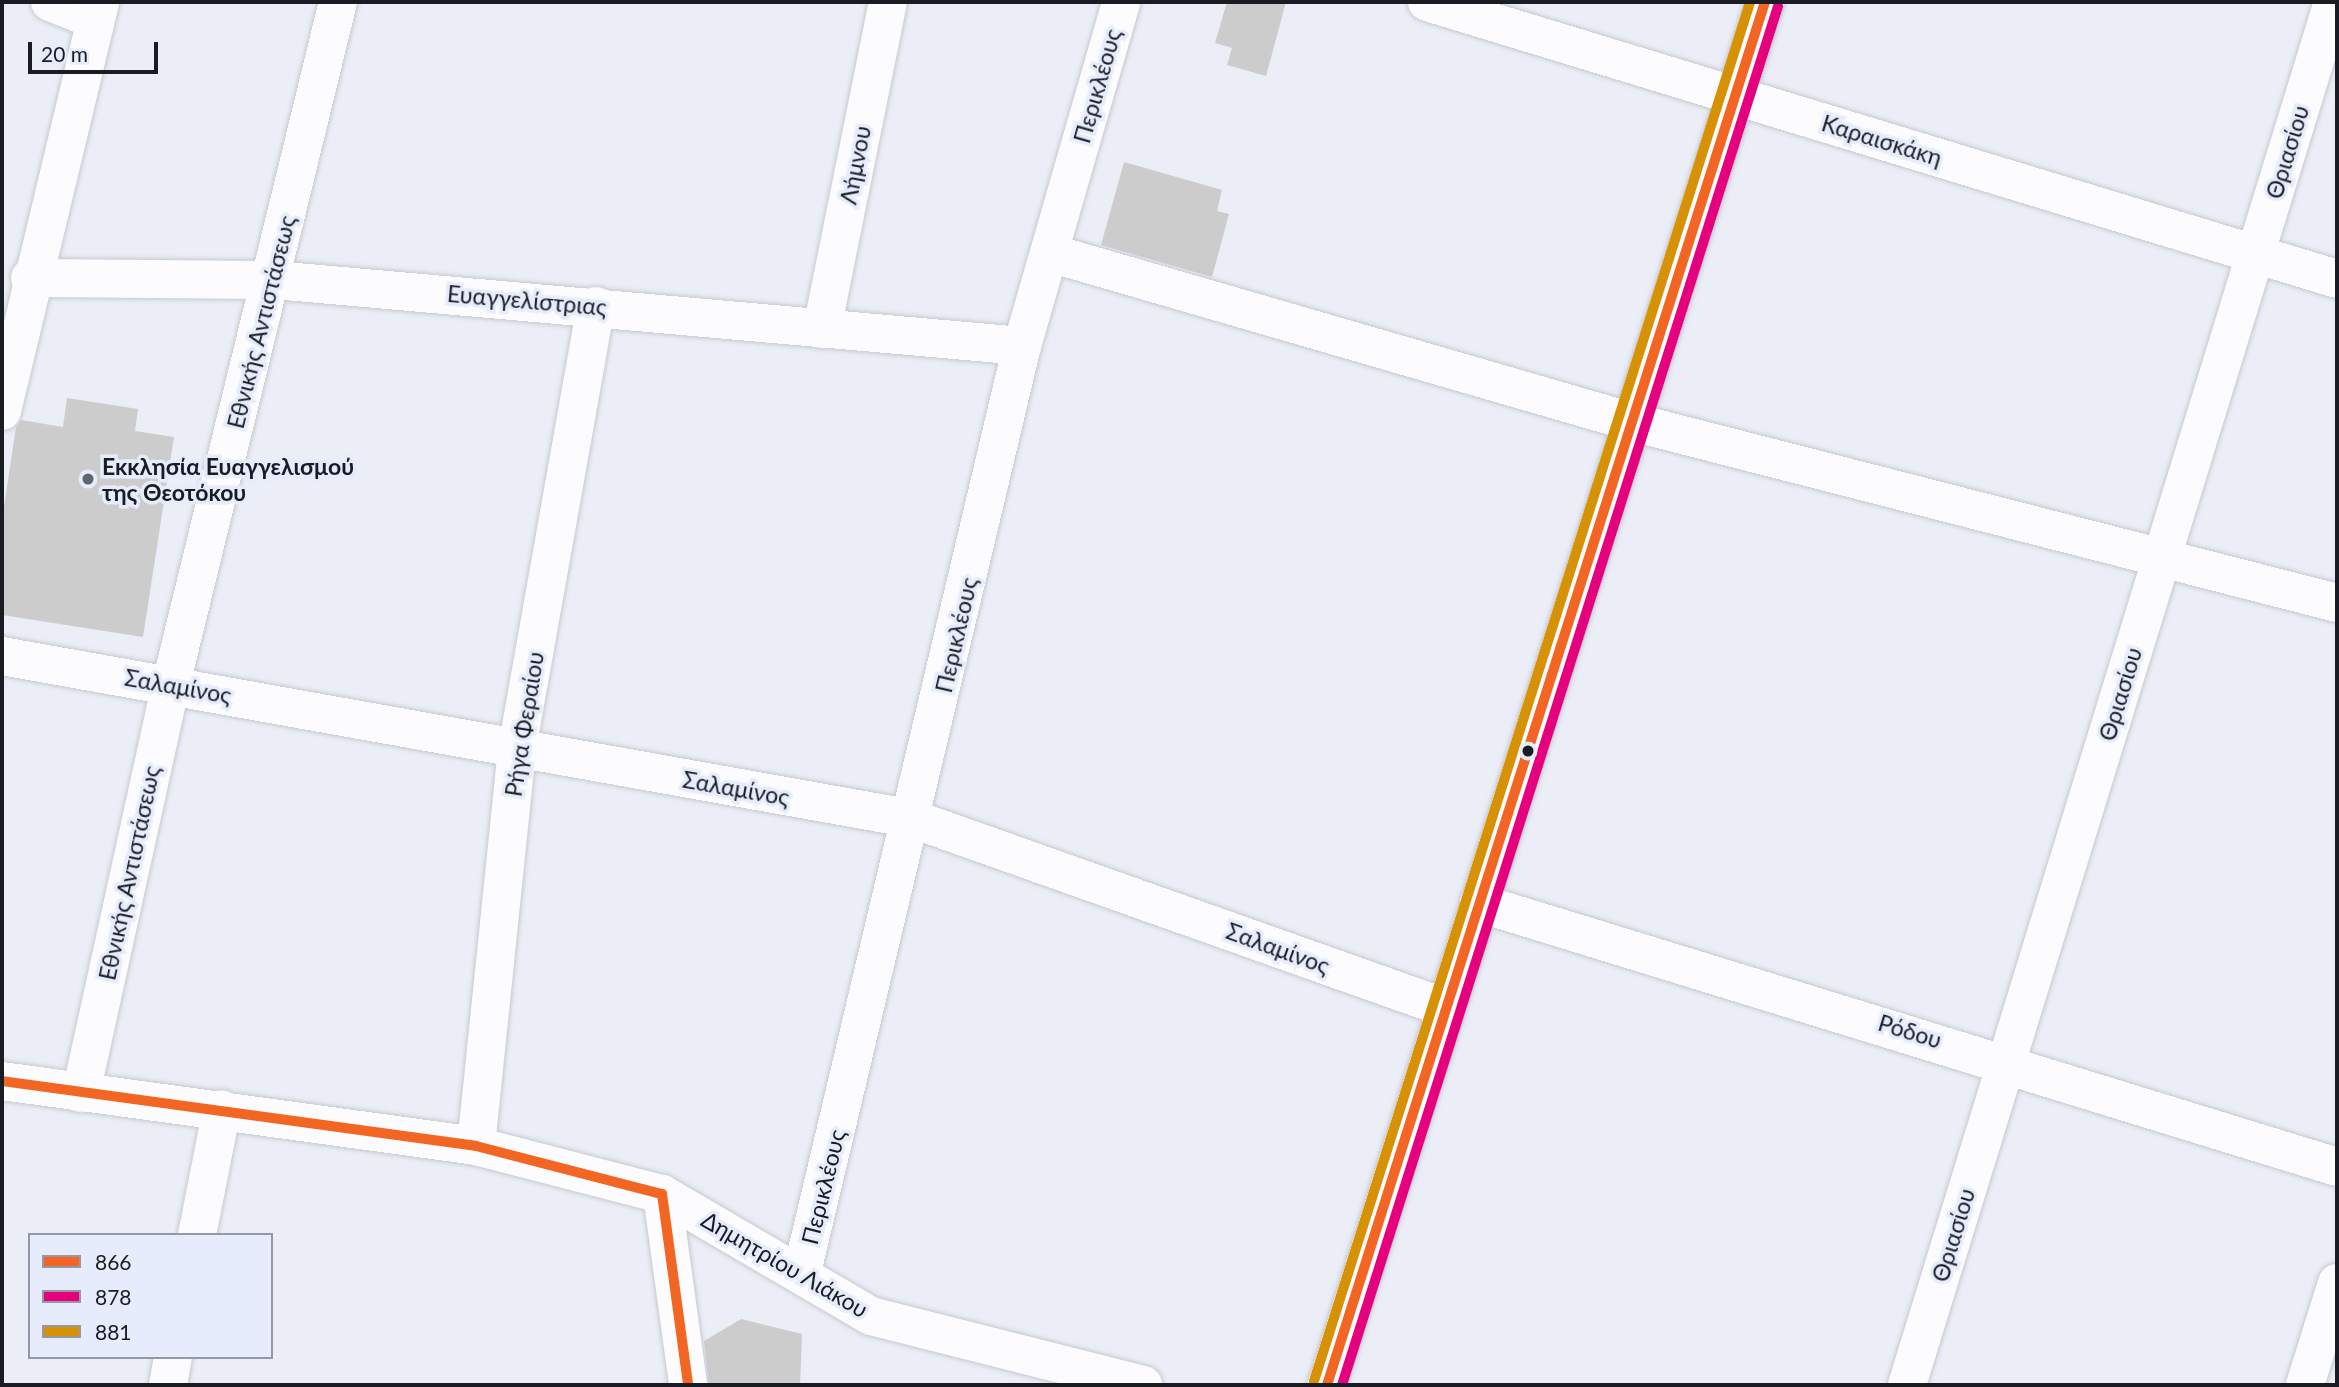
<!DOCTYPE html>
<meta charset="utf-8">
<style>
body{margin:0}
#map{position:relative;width:2339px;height:1387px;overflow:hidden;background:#ebeef7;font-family:Lato,sans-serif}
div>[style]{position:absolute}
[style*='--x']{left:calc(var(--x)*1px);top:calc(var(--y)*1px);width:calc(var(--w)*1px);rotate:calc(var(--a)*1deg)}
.building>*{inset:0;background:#ccc}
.roads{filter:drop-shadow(0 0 2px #c6c9d0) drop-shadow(0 0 2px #c6c9d0)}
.minor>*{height:38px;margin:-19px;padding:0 19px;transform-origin:19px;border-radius:19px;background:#fcfcfe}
.tertiary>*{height:38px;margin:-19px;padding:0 19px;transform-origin:19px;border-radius:19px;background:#fcfcfe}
.bus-1>*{height:10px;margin:-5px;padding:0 5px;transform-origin:5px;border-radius:5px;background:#f26522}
.bus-2>*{height:10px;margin:-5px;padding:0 5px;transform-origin:5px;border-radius:5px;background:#e5007d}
.bus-3>*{height:10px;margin:-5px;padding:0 5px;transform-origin:5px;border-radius:5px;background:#d69105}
.dots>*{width:19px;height:19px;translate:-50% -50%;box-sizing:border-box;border:4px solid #e6ecfc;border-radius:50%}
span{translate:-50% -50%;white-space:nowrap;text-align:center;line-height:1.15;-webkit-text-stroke:7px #e6ecfc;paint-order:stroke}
.street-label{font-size:23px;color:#1a1c23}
.poi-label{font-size:23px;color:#1a1c23;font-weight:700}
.left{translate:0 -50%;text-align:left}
.frame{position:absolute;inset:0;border:4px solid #1a1c23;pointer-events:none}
.legend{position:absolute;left:28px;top:1233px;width:245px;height:126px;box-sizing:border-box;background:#e6ecfc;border:2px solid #9499a5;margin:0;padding:9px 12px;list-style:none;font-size:21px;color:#1a1c23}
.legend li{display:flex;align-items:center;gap:14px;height:35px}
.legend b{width:35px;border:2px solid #9499a5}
.scale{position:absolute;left:28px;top:42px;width:130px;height:32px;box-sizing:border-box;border:4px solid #1a1c23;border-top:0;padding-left:9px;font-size:21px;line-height:24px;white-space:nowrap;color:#1a1c23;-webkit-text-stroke:5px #e6ecfc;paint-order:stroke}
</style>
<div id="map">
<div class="building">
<div style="clip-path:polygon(1227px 2px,1286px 2px,1266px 76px,1227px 65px,1232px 48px,1215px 43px)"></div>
<div style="clip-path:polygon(1124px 162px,1222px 190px,1217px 211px,1229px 214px,1212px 277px,1101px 245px)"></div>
<div style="clip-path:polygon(67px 398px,138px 409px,135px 431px,174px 437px,143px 637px,2px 615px,2px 520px,16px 427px,21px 420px,63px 427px)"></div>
<div style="clip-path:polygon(741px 1319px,802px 1334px,800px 1385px,709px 1385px,704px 1341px)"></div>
</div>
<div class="roads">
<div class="minor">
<div style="--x:50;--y:2;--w:48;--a:21.8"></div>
<div style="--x:1427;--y:2;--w:951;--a:16.93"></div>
<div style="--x:1050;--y:253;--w:606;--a:16.19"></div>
<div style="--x:1632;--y:422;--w:728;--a:14.4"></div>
<div style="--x:30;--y:278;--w:244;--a:0.5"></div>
<div style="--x:274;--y:280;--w:751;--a:5.04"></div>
<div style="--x:822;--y:329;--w:334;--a:-78.6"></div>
<div style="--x:2;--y:411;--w:421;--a:-76.5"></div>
<div style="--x:2;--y:656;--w:925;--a:10.14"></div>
<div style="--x:913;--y:819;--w:566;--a:19.52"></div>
<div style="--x:1479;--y:903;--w:898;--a:17.1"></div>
<div style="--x:81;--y:1093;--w:419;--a:-77.6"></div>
<div style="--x:171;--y:684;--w:702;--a:-76.24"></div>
<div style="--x:476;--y:1146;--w:399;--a:-84.1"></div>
<div style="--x:517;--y:749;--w:450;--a:-79.9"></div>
<div style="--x:662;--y:1194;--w:242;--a:30.3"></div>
<div style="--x:871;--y:1316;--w:281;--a:14.2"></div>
<div style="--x:197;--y:1235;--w:128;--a:-78.8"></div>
<div style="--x:802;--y:1272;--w:952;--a:-76.64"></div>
<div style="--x:1022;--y:346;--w:358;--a:-73.9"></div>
<div style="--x:168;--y:1385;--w:28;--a:-80"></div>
<div style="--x:1907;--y:1385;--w:1447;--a:-72.88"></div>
<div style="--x:2305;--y:1385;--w:107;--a:-72.6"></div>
</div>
<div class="tertiary">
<div style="--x:2;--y:1081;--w:478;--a:7.8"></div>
<div style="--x:476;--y:1146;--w:192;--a:14.5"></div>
<div style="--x:662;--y:1194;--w:193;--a:82.2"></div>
<div style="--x:1327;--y:1385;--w:1451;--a:-72.43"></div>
</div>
</div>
<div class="bus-1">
<div style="--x:2;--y:1081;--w:478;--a:7.8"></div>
<div style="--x:476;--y:1146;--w:192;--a:14.5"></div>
<div style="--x:662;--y:1194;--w:193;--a:82.2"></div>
<div style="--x:1327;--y:1385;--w:1451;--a:-72.43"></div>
</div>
<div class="bus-2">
<div style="--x:1342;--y:1385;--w:1446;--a:-72.45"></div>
</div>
<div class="bus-3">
<div style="--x:1314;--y:1381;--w:1446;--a:-72.45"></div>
</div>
<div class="dots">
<div style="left:88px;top:479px;background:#63666d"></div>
<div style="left:1528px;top:751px;background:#1a1c23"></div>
</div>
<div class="street-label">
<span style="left:1097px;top:86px;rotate:-74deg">Περικλέους</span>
<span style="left:1882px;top:140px;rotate:17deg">Καραισκάκη</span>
<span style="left:2287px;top:152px;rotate:-73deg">Θριασίου</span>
<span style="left:855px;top:165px;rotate:-79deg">Λήμνου</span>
<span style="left:527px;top:300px;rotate:5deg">Ευαγγελίστριας</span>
<span style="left:261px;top:322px;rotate:-76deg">Εθνικής Αντιστάσεως</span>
<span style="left:956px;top:635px;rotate:-77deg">Περικλέους</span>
<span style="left:178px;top:686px;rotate:10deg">Σαλαμίνος</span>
<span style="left:2120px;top:694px;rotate:-73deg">Θριασίου</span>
<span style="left:524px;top:724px;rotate:-81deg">Ρήγα Φεραίου</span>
<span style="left:736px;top:788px;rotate:10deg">Σαλαμίνος</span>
<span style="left:129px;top:873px;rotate:-78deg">Εθνικής Αντιστάσεως</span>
<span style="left:1278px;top:948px;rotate:20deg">Σαλαμίνος</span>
<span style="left:1910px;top:1031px;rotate:17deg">Ρόδου</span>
<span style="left:823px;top:1187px;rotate:-76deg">Περικλέους</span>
<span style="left:1953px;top:1235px;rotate:-73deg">Θριασίου</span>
<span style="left:785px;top:1264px;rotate:30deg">Δημητρίου Λιάκου</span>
</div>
<div class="poi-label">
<span class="left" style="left:102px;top:479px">Εκκλησία Ευαγγελισμού<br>της Θεοτόκου</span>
</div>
<div class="frame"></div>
<ul class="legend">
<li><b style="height:9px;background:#f26522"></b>866</li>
<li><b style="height:9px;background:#e5007d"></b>878</li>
<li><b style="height:9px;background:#d69105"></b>881</li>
</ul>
<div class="scale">20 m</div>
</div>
